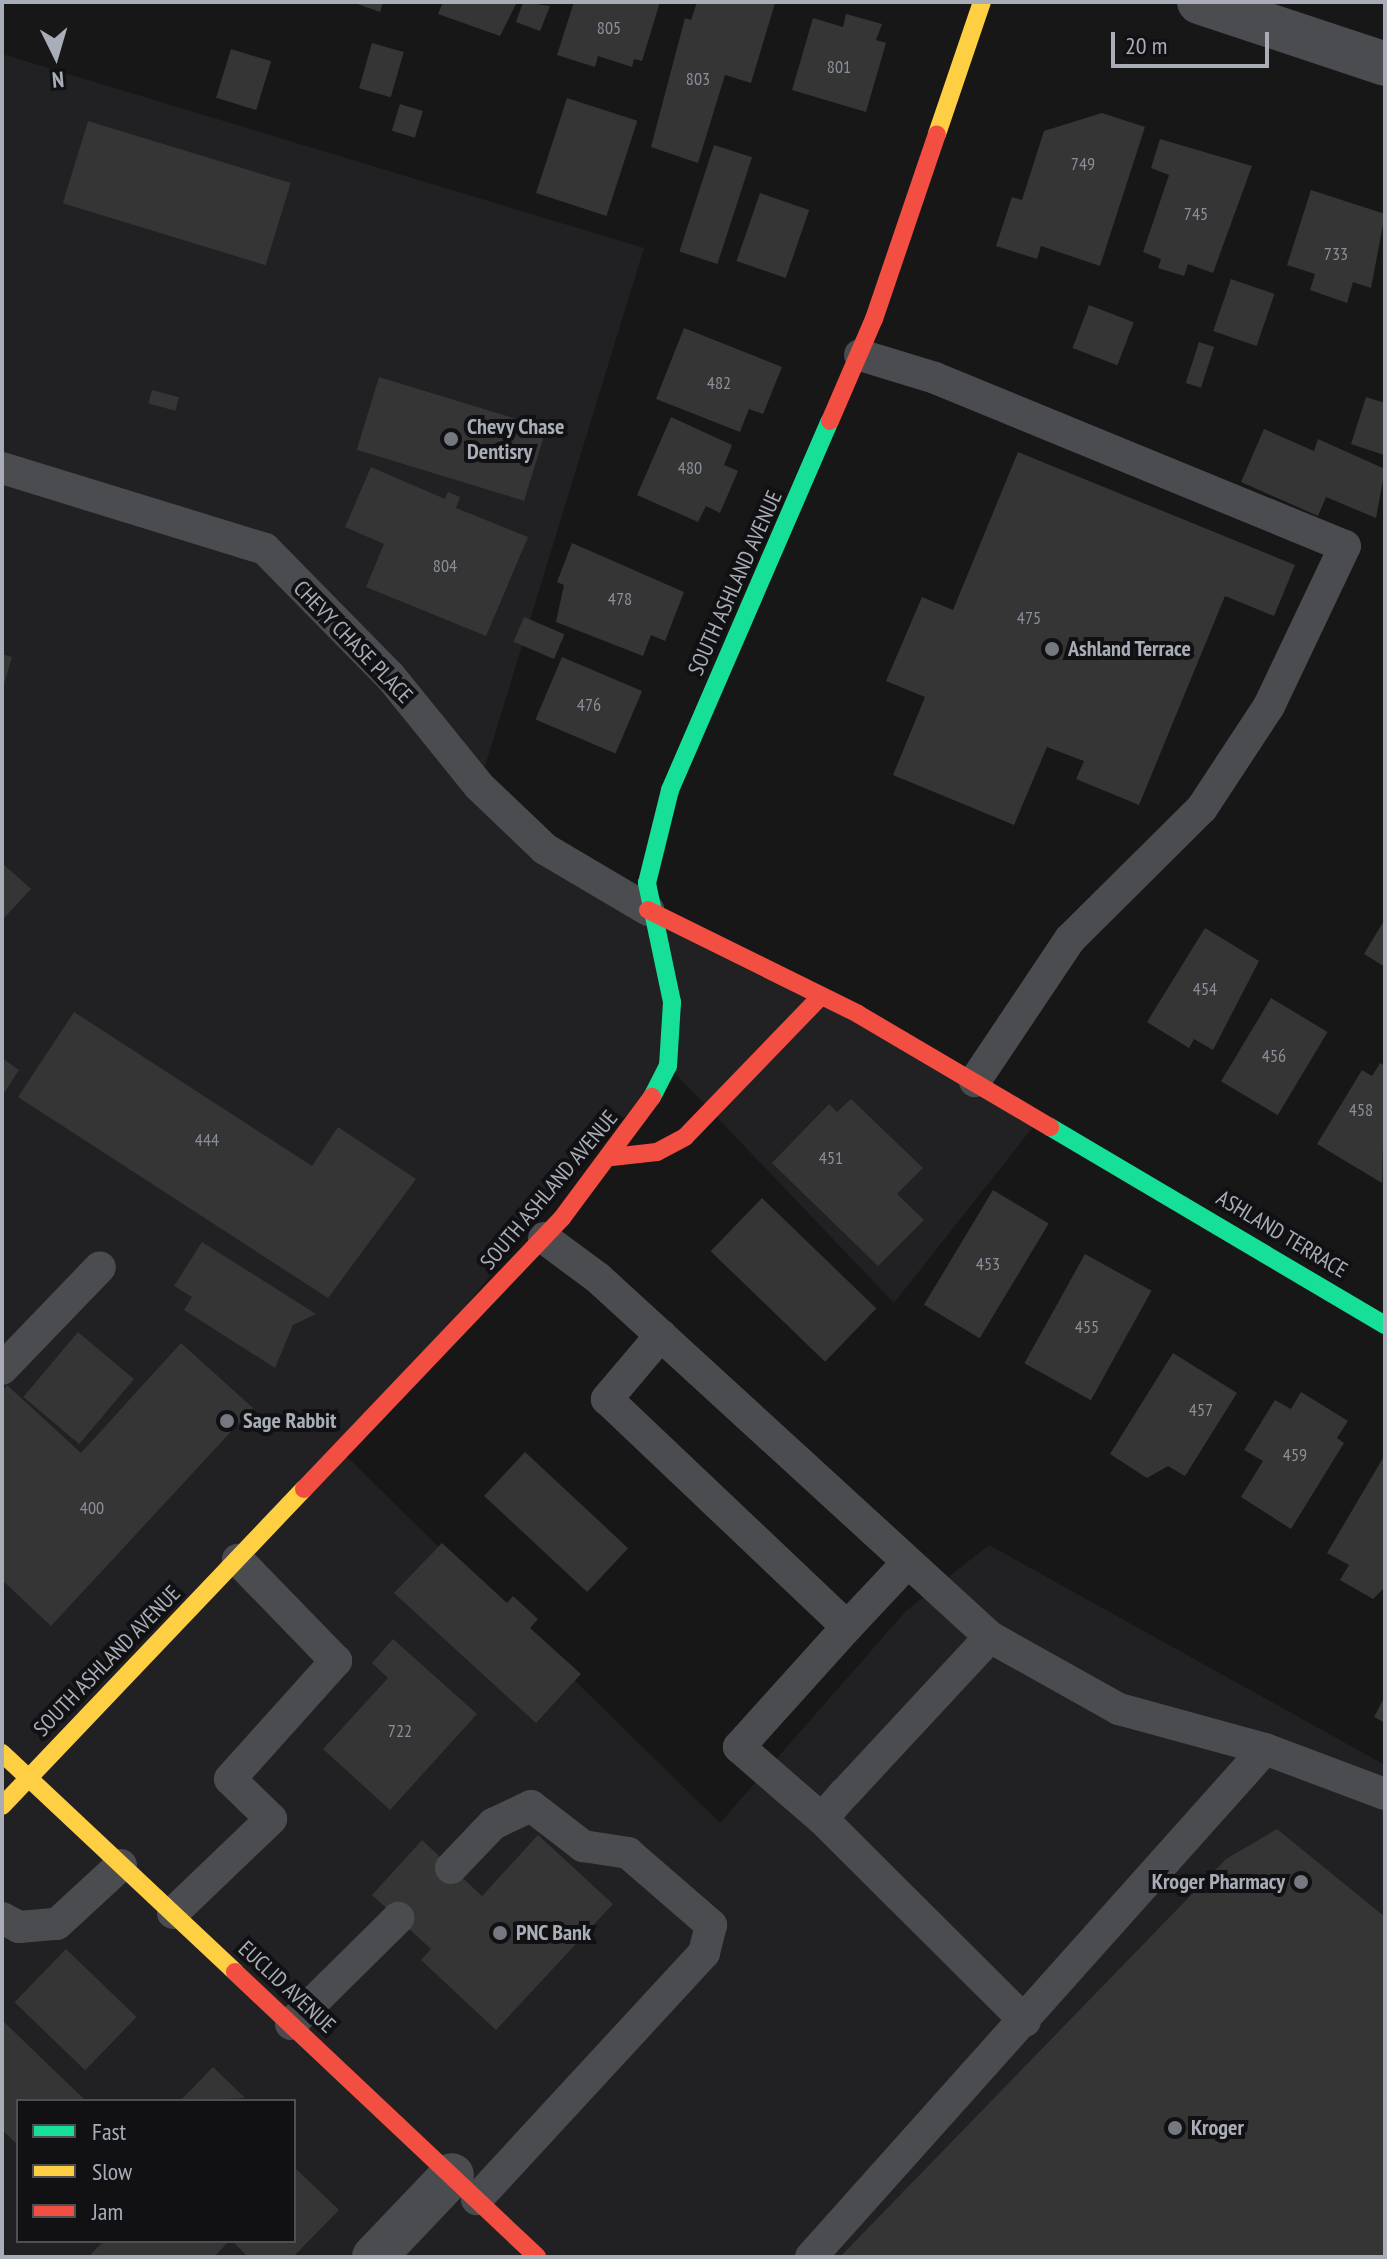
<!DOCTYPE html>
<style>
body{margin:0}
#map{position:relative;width:1387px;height:2259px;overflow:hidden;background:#171717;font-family:"PT Sans Narrow",sans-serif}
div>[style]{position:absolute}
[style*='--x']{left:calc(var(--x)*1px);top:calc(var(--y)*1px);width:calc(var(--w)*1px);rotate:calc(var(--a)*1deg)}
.built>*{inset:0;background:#212123}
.building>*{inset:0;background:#353536;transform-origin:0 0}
.lane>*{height:32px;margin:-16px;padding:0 16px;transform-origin:16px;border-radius:16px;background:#4b4c50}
.street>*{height:44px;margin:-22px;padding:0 22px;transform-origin:22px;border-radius:22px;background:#4b4c50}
.fast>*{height:18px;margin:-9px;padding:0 9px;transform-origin:9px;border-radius:9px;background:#16e098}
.slow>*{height:18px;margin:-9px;padding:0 9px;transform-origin:9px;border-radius:9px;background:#ffcf43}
.jam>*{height:18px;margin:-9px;padding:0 9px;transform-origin:9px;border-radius:9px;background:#f24e42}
.dots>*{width:22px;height:22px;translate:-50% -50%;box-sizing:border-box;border:4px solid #111113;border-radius:50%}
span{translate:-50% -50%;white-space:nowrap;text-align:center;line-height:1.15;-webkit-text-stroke:8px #111113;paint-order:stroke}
.number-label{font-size:18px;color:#8b8f98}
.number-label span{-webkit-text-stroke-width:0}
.poi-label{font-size:22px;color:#a8adb8;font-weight:700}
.left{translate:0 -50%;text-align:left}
.right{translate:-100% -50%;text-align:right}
.street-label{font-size:22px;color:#a8adb8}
.frame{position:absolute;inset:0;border:4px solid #a8adb8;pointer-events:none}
.legend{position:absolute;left:16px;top:2099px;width:280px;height:144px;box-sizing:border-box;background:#111113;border:2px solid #4d4f55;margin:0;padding:10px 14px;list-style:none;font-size:24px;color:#a8adb8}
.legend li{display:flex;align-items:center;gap:16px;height:40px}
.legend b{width:40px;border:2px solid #4d4f55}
.north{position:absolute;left:16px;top:16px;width:80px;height:80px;-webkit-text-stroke:6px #111113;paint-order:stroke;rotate:175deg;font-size:22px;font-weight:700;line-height:32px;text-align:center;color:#a8adb8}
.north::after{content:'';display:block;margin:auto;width:28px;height:36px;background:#a8adb8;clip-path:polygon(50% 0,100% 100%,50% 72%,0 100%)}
.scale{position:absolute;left:1111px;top:32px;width:158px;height:36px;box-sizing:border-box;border:4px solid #a8adb8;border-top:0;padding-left:10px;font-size:24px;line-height:28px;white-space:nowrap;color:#a8adb8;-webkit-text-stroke:6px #111113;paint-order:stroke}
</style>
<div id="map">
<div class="built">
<div style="clip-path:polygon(evenodd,2px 54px,644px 248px,479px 786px,545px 849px,1040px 1118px,894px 1303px,668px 1066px,342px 1452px,720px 1823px,906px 1611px,989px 1545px,1385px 1765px,1385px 2257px,2px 2257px,2px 54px,18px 2101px,294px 2101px,294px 2241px,18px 2241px,18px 2101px)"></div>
</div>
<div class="building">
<div style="clip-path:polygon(352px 2px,383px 2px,380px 12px)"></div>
<div style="clip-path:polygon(443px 2px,517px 2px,500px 36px,438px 14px)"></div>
<div style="clip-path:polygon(523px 2px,550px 6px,540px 31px,516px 22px)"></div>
<div style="clip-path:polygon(574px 2px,660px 2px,642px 61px,634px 59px,632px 67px,598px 56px,595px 67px,557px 55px)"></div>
<div style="clip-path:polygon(697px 2px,775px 3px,751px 83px,725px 75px,698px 163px,651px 147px,685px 18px,691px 20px)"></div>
<div style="clip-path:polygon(846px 14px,882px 24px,876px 40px,886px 43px,866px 112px,792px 90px,813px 18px,843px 27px)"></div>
<div style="left:372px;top:43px;width:33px;height:47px;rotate:16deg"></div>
<div style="left:231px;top:49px;width:42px;height:51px;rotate:17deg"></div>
<div style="left:567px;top:98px;width:74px;height:100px;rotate:18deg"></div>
<div style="left:400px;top:104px;width:24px;height:28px;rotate:17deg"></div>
<div style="clip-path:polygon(1102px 113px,1145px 127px,1100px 266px,1041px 246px,1037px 259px,996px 246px,1012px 197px,1022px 200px,1044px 131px)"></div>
<div style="left:88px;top:121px;width:212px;height:86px;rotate:17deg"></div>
<div style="clip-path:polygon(1160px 139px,1252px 166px,1213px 273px,1188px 264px,1184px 276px,1158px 268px,1161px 259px,1143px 252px,1169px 175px,1151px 168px)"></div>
<div style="left:714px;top:145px;width:40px;height:112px;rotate:18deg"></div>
<div style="clip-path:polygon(1311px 190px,1385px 214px,1371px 288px,1353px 282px,1347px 303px,1310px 290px,1315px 274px,1287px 265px)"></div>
<div style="left:760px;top:193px;width:52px;height:72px;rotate:19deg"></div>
<div style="left:1231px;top:279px;width:46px;height:55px;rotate:19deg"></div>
<div style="left:1089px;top:305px;width:48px;height:46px;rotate:21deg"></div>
<div style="clip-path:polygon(684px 328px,782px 367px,763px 414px,749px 409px,740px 432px,656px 399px)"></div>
<div style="left:1199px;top:342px;width:16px;height:43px;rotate:18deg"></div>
<div style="left:379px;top:377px;width:175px;height:76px;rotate:17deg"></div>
<div style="left:152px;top:390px;width:28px;height:14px;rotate:15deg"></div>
<div style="clip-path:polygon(1366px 397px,1385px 403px,1384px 455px,1351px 444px)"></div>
<div style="clip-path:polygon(671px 417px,732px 445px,724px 465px,738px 471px,720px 513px,706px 506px,698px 522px,637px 495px)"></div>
<div style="clip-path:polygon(1264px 429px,1314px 451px,1318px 439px,1385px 469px,1376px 518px,1326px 497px,1318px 516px,1241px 482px)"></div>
<div style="clip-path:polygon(1018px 452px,1295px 565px,1274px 616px,1225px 596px,1139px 805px,1076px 779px,1084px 761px,1047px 747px,1014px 825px,893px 775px,925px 697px,886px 681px,922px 597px,953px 610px)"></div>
<div style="clip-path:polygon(371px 467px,445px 499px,448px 492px,460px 497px,456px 508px,528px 537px,486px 636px,366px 587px,384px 544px,345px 527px)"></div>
<div style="clip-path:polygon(572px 543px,684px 592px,665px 641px,651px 635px,643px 656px,556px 622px,564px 585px,557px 582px)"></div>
<div style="left:524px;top:617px;width:44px;height:27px;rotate:23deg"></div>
<div style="clip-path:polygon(2px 654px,12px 657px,3px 688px,2px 688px)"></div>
<div style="left:562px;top:657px;width:87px;height:68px;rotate:23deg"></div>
<div style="clip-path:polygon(2px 863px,31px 889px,2px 920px)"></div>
<div style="clip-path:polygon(1385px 919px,1385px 967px,1364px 954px)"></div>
<div style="clip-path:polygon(1205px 928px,1259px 961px,1213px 1050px,1194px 1039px,1189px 1048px,1147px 1022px)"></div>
<div style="left:1271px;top:998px;width:66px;height:97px;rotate:31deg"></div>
<div style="clip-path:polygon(74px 1012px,312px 1166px,338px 1127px,416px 1179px,328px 1298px,18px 1097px)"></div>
<div style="clip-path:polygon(2px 1058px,19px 1070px,2px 1096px)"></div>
<div style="clip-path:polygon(1380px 1063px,1385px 1066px,1382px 1183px,1317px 1144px,1362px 1070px,1372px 1076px)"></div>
<div style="clip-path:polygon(851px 1099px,923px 1168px,897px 1194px,924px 1220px,878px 1266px,772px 1163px,829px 1104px,837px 1112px)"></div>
<div style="left:993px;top:1190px;width:65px;height:134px;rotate:31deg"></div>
<div style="left:762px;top:1198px;width:159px;height:74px;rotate:44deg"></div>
<div style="clip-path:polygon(202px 1242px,316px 1314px,293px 1325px,275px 1368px,184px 1310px,192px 1297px,174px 1286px)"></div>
<div style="left:1085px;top:1254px;width:76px;height:125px;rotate:29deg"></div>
<div style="left:78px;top:1332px;width:73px;height:85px;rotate:40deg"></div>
<div style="clip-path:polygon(181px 1343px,253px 1408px,51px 1626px,2px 1580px,2px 1391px,7px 1385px,81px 1453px)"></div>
<div style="clip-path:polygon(1173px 1353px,1237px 1393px,1185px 1476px,1168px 1466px,1147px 1478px,1110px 1454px)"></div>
<div style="clip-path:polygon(1301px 1392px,1348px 1421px,1337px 1438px,1344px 1443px,1291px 1529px,1241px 1497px,1263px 1461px,1244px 1450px,1275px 1400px,1291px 1409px)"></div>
<div style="left:525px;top:1452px;width:141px;height:60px;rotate:43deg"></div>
<div style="clip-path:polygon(1383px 1458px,1385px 1587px,1373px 1599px,1340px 1580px,1349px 1565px,1327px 1553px)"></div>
<div style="clip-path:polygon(442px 1543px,507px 1603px,513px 1596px,538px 1619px,530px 1628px,581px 1674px,536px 1723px,394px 1593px)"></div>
<div style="clip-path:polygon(393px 1639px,477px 1714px,390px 1810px,323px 1749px,388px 1678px,372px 1663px)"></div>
<div style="clip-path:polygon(1385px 1696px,1385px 1723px,1374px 1717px)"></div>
<div style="clip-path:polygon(1277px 1829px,1385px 1917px,1385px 2257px,840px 2257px,1226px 1859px)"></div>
<div style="clip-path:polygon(538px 1835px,613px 1904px,496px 2030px,421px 1960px,431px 1949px,372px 1895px,422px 1840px,482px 1896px)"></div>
<div style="left:66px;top:1949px;width:98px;height:74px;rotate:44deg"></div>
<div style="clip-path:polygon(2px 2020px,86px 2101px,18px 2101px,18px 2145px,2px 2130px)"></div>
<div style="clip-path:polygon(213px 2067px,245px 2098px,180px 2101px)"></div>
<div style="clip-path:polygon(294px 2167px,339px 2210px,293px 2257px,248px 2257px,232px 2241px,294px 2241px)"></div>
<div style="clip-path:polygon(104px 2241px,229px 2241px,214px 2257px,88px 2257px)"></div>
</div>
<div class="lane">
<div style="--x:860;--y:355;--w:78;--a:17"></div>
<div style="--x:935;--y:378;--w:443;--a:22.3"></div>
<div style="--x:1345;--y:546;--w:177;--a:115.4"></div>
<div style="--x:1269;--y:706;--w:122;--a:123.3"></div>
<div style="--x:1202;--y:808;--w:186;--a:135.2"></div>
<div style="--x:1070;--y:939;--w:171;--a:123.8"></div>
<div style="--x:2;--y:468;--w:275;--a:17.1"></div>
<div style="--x:265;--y:549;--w:178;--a:45.5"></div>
<div style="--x:390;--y:676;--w:141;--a:51"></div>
<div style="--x:479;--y:786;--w:91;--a:43.7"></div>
<div style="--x:545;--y:849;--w:120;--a:30.6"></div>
<div style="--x:544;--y:1238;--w:67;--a:36.5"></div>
<div style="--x:598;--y:1278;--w:532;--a:42.48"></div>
<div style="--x:661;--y:1335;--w:84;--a:130.2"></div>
<div style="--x:607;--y:1399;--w:331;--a:43.5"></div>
<div style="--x:847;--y:1627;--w:89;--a:-46.8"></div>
<div style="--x:2;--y:1369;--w:141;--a:-46.1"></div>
<div style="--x:822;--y:1819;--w:110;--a:-139.1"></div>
<div style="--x:739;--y:1747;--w:161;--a:-48"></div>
<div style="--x:451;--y:1868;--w:61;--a:-46.3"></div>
<div style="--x:493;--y:1824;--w:42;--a:-25.3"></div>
<div style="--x:531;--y:1806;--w:66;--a:37.6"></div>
<div style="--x:583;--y:1846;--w:46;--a:8.8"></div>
<div style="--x:628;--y:1853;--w:110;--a:40.9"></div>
<div style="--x:711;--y:1925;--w:29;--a:104"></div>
<div style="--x:704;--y:1953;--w:335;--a:132.7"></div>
<div style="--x:173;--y:1913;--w:136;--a:-43.8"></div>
<div style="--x:271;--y:1819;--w:57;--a:-135.7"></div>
<div style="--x:230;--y:1779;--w:159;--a:-48.1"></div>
<div style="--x:336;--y:1661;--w:141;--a:-134.1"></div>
<div style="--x:2;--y:1918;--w:19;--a:28"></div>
<div style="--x:19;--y:1927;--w:38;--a:-5"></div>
<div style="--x:57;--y:1924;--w:87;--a:-42.7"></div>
<div style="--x:1025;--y:2021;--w:286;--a:-135.1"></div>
<div style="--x:822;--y:1819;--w:35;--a:-49"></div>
<div style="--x:845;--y:1793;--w:213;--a:-47.1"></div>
<div style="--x:990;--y:1637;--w:148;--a:29.2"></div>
<div style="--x:1119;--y:1709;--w:151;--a:15.3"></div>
<div style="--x:291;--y:2024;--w:151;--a:-44.7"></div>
<div style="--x:811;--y:2257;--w:681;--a:-48.21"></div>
<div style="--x:1265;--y:1749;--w:128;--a:20.6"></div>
</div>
<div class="street">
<div style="--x:1199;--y:2;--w:196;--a:18.4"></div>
<div style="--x:374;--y:2257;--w:113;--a:-46.4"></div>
</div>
<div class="fast">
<div style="--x:652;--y:1097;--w:35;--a:-63"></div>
<div style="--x:668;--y:1066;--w:64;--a:-86.4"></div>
<div style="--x:672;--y:1002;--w:122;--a:-101.9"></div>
<div style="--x:647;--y:883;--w:96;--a:-76.1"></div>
<div style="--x:670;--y:790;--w:402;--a:-66.6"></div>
<div style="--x:1050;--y:1127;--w:389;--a:30.6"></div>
</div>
<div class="slow">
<div style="--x:937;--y:134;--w:139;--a:-71.2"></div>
<div style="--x:2;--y:1753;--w:320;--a:43.2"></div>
<div style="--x:2;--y:1806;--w:438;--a:-46.4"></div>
</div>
<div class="jam">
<div style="--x:830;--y:421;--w:111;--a:-66.7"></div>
<div style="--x:874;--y:319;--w:195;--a:-71.2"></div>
<div style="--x:648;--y:910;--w:234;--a:26.3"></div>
<div style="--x:858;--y:1014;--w:223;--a:30.5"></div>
<div style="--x:612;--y:1157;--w:45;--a:-6.3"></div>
<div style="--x:657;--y:1152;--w:32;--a:-28"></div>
<div style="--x:685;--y:1137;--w:196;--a:-46"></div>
<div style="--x:304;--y:1489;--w:374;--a:-46.4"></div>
<div style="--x:562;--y:1218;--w:151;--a:-53.4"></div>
<div style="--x:235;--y:1972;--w:415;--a:43.3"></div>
</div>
<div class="dots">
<div style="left:451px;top:439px;background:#757880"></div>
<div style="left:1052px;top:649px;background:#757880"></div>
<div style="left:227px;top:1421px;background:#757880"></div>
<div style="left:1301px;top:1882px;background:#757880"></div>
<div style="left:500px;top:1933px;background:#757880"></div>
<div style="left:1175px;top:2128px;background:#757880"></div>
</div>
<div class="number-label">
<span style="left:609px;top:28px">805</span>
<span style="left:839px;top:67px">801</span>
<span style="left:698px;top:79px">803</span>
<span style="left:1083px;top:164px">749</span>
<span style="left:1196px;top:214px">745</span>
<span style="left:1336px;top:254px">733</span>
<span style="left:719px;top:383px">482</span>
<span style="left:690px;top:468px">480</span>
<span style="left:445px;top:566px">804</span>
<span style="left:620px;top:599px">478</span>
<span style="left:1029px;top:618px">475</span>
<span style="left:589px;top:705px">476</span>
<span style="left:1205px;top:989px">454</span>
<span style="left:1274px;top:1056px">456</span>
<span style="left:1361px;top:1110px">458</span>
<span style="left:207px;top:1140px">444</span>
<span style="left:831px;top:1158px">451</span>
<span style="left:988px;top:1264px">453</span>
<span style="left:1087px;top:1327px">455</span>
<span style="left:1201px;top:1410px">457</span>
<span style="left:1295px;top:1455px">459</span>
<span style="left:92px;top:1508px">400</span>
<span style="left:400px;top:1731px">722</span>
</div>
<div class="poi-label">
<span class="left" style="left:467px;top:439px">Chevy Chase<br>Dentisry</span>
<span class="left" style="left:1068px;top:649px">Ashland Terrace</span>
<span class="left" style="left:243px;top:1421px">Sage Rabbit</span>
<span class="right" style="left:1285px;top:1882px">Kroger Pharmacy</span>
<span class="left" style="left:516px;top:1933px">PNC Bank</span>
<span class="left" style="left:1191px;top:2128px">Kroger</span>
</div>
<div class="street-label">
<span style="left:735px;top:583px;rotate:-66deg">SOUTH ASHLAND AVENUE</span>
<span style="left:353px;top:642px;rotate:46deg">CHEVY CHASE PLACE</span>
<span style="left:549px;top:1190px;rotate:-50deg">SOUTH ASHLAND AVENUE</span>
<span style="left:1282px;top:1234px;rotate:31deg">ASHLAND TERRACE</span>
<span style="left:107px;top:1661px;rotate:-46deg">SOUTH ASHLAND AVENUE</span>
<span style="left:287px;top:1987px;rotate:43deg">EUCLID AVENUE</span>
</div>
<div class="frame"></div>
<ul class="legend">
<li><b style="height:10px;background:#16e098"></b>Fast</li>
<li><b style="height:10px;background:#ffcf43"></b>Slow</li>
<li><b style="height:10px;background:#f24e42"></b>Jam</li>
</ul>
<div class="north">N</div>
<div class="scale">20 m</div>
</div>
